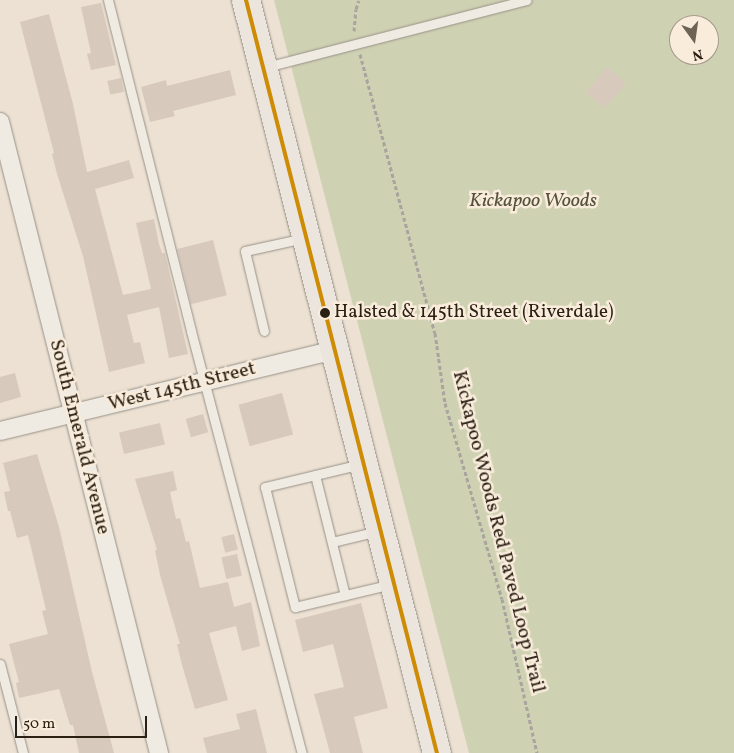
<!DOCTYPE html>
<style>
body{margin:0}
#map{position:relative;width:734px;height:753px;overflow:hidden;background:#ece1d2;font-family:Vollkorn,serif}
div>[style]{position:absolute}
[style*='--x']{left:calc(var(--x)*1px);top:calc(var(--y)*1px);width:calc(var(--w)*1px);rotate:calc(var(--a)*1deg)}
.green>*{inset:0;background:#cfd1b3}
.building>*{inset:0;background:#d8c9bd;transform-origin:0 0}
.path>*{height:3px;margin-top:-1.5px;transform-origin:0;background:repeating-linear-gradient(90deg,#a9a49d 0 4px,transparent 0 6.5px)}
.roads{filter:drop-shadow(0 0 1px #989187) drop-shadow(0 0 1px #989187)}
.service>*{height:9px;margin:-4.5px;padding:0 4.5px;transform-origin:4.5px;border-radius:4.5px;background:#efeae2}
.minor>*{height:18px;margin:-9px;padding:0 9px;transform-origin:9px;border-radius:9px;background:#efeae2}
.primary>*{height:28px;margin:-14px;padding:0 14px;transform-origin:14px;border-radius:14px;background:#ece5dd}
.bus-1>*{height:4px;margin:-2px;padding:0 2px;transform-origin:2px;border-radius:2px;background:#ce8b04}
.dots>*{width:14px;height:14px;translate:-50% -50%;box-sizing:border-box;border:2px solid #f9ecdb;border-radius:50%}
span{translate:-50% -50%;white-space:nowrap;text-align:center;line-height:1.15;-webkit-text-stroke:5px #f9ecdb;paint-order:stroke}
.bus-label{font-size:19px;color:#2a2014}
.left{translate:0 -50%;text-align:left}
.park-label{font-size:20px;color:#54513c;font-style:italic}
.street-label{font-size:20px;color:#2a2014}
.north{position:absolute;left:669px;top:15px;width:50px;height:50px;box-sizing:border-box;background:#f9ecdb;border:1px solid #a69a8b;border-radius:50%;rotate:166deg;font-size:14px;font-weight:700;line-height:20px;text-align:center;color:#2a2014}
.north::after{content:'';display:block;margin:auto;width:18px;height:22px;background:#6e6456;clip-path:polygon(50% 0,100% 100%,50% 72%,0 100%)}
.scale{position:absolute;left:15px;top:716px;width:132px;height:22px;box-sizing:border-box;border:2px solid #2a2014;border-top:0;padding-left:6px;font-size:15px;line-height:18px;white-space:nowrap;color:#2a2014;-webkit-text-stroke:4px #f9ecdb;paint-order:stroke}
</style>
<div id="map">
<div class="green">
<div style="clip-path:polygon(evenodd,274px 0,734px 0,734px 753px,469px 753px,274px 0,679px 25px,709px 25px,709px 55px,679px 55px,679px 25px)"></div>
</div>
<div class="building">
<div style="clip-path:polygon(101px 3px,116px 65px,91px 70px,87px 54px,91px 53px,81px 7px)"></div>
<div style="clip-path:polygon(49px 14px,73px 104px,87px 172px,129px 160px,134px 178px,95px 189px,123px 295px,151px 289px,136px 223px,154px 219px,159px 244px,162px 253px,165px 253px,188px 354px,169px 358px,159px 307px,127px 315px,134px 343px,140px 342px,145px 363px,109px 372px,83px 256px,57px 174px,52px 154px,54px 153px,20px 22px)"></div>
<div style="left:607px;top:67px;width:25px;height:33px;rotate:40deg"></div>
<div style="clip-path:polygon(230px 70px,236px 95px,173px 111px,175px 116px,150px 122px,141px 87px,166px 80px,167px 86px)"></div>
<div style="left:121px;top:78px;width:14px;height:14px;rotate:78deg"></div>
<div style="left:213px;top:240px;width:57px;height:37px;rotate:76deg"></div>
<div style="clip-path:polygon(15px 373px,21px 397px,0 403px,0 377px)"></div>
<div style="left:282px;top:393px;width:43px;height:45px;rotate:75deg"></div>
<div style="left:203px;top:414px;width:19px;height:18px;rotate:74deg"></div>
<div style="left:160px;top:423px;width:22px;height:42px;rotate:77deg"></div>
<div style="clip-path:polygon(37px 454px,59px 527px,92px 672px,114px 753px,79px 753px,73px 725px,70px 725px,59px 689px,19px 698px,16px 683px,19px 682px,9px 644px,48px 634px,42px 611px,46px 610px,28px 535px,17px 538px,10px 511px,8px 511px,4px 492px,10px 491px,3px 463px)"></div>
<div style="clip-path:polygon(173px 471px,177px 490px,170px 492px,176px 519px,180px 518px,186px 542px,189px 541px,200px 588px,228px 582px,234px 607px,251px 602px,260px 646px,242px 651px,236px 626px,209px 633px,228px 700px,195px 709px,182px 665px,177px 644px,180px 644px,160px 575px,155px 550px,157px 550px,135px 479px)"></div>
<div style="left:234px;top:534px;width:16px;height:13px;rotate:76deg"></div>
<div style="left:237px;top:554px;width:22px;height:16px;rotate:77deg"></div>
<div style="clip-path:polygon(361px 603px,388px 708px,354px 717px,363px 753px,330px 753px,314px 694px,344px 687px,333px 644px,303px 652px,295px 620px)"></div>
<div style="clip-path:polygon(256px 709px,267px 753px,207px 753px,203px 738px,240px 729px,236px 714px)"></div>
</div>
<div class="path">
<div style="--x:354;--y:31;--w:22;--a:-85"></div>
<div style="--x:356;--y:9;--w:9;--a:-72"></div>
<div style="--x:360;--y:54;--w:289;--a:75"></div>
<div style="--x:435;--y:333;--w:71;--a:81.9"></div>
<div style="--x:445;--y:403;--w:204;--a:73.8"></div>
<div style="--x:502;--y:599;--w:158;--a:77.2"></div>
</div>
<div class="roads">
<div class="service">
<div style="--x:108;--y:0;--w:341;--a:75.9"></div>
<div style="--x:191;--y:331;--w:436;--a:75.3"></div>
<div style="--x:266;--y:67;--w:269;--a:-14.4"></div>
<div style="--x:264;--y:331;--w:82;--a:-103.4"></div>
<div style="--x:245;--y:251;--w:60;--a:-12.4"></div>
<div style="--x:361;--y:464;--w:99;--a:166.5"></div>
<div style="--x:265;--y:487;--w:124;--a:76"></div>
<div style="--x:295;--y:607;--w:100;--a:-13.3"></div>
<div style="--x:315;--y:475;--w:124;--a:76"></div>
<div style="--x:332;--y:542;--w:47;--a:-13.4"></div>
<div style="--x:0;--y:664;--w:92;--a:75.5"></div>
</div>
<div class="minor">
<div style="--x:0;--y:122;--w:651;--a:75.86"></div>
<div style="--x:0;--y:431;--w:345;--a:-13.6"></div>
</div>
<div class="primary">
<div style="--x:246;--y:0;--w:777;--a:75.77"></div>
</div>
</div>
<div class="bus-1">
<div style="--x:246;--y:0;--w:777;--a:75.77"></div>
</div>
<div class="dots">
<div style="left:325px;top:313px;background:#2a2014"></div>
</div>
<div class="bus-label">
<span class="left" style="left:334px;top:313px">Halsted &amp; 145th Street (Riverdale)</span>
</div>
<div class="park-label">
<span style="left:533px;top:201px">Kickapoo Woods</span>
</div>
<div class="street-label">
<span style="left:182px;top:387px;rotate:-14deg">West 145th Street</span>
<span style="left:79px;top:437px;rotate:76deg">South Emerald Avenue</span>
<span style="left:498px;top:532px;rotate:76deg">Kickapoo Woods Red Paved Loop Trail</span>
</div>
<div class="north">N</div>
<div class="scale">50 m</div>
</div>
